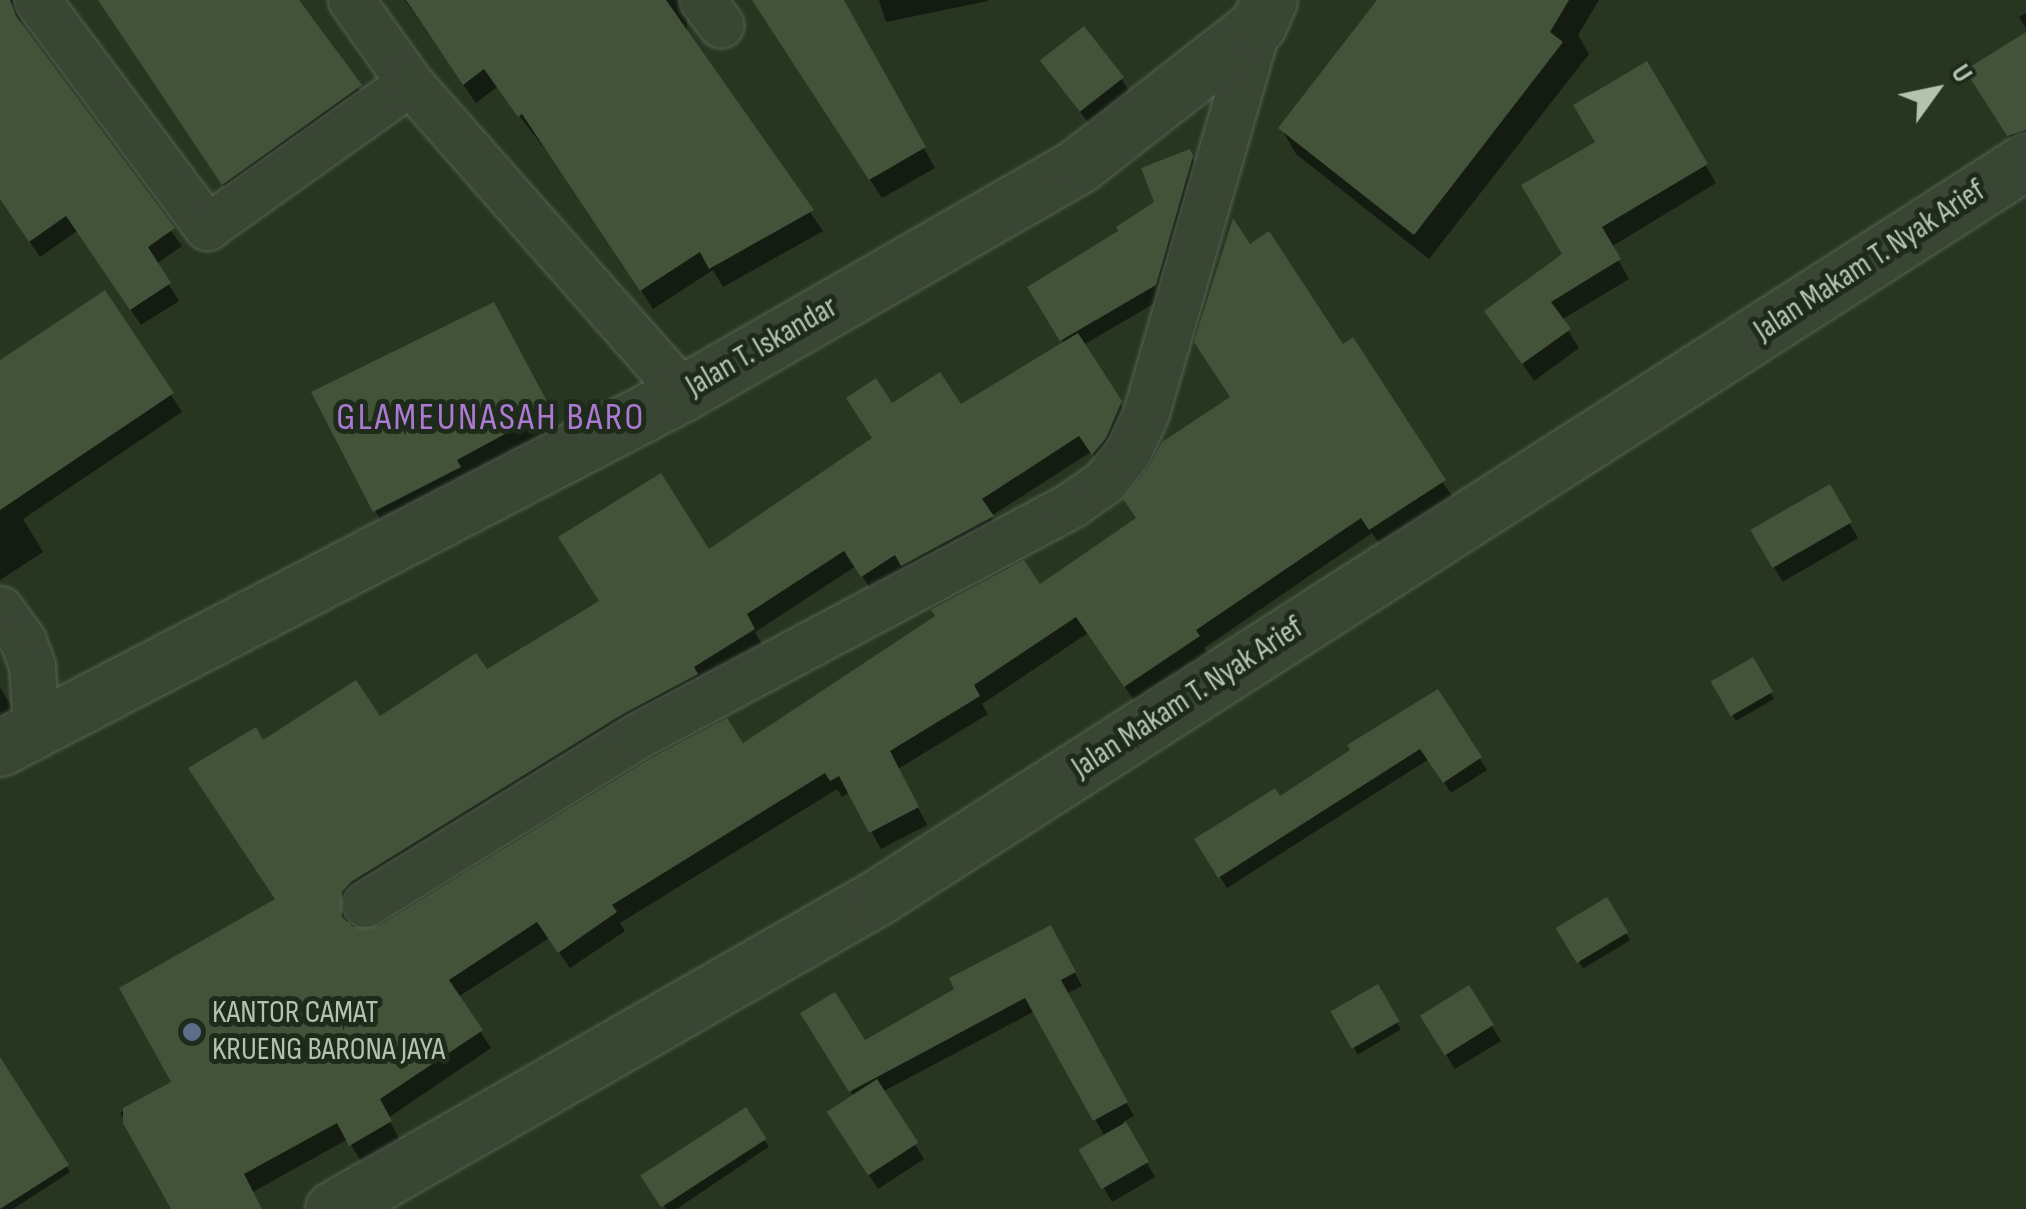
<!DOCTYPE html>
<style>
body{margin:0}
#map{position:relative;width:2026px;height:1209px;overflow:hidden;background:#273521;font-family:"Sofia Sans Condensed",sans-serif}
div>[style]{position:absolute}
[style*='--x']{left:calc(var(--x)*1px);top:calc(var(--y)*1px);width:calc(var(--w)*1px);rotate:calc(var(--a)*1deg)}
.shadow>*{inset:0;background:#0007;transform-origin:0 0}
.building>*{inset:0;background:#42533a;transform-origin:0 0}
.roads{filter:drop-shadow(0 0 2px #576452) drop-shadow(0 0 2px #576452)}
.minor>*{height:45px;margin:-22.5px;padding:0 22.5px;transform-origin:22.5px;border-radius:22.5px;background:#3a4634}
.tertiary>*{height:55px;margin:-27.5px;padding:0 27.5px;transform-origin:27.5px;border-radius:27.5px;background:#3a4634}
.dots>*{width:28px;height:28px;translate:-50% -50%;box-sizing:border-box;border:5px solid #1f2b1a;border-radius:50%}
span{translate:-50% -50%;white-space:nowrap;text-align:center;line-height:1.15;-webkit-text-stroke:10px #1f2b1a;paint-order:stroke}
.street-label{font-size:32px;color:#b4c3af}
.poi-label{font-size:32px;color:#b4c3af}
.left{translate:0 -50%;text-align:left}
.quarter-label{font-size:38px;color:#ac79d4;letter-spacing:2.5px}
.north{position:absolute;left:1886px;top:40px;width:100px;height:100px;-webkit-text-stroke:8px #1f2b1a;paint-order:stroke;rotate:57deg;font-size:28px;font-weight:700;line-height:40px;text-align:center;color:#b4c3af}
.north::after{content:'';display:block;margin:auto;width:35px;height:45px;background:#b4c3af;clip-path:polygon(50% 0,100% 100%,50% 72%,0 100%)}
</style>
<div id="map">
<div class="shadow">
<div style="clip-path:polygon(0 0,14px 0,24px 30px,182px 246px,156px 264px,179px 301px,141px 325px,77px 231px,40px 257px,0 198px)"></div>
<div style="clip-path:polygon(99px 0,291px 0,369px 103px,233px 200px)"></div>
<div style="clip-path:polygon(405px 0,696px 0,687px 11px,687px 35px,823px 231px,723px 287px,713px 270px,653px 309px,579px 193px,497px 87px,476px 103px)"></div>
<div style="clip-path:polygon(753px 0,835px 0,863px 40px,935px 168px,882px 198px)"></div>
<div style="clip-path:polygon(879px 0,987px 0,988px 1px,886px 22px)"></div>
<div style="clip-path:polygon(1380px 0,1599px 0,1578px 35px,1589px 54px,1429px 259px,1296px 154px,1281px 128px)"></div>
<div style="clip-path:polygon(2026px 13px,2026px 28px,2019px 17px)"></div>
<div style="clip-path:polygon(2026px 35px,2026px 136px,2014px 144px,1977px 85px)"></div>
<div style="clip-path:polygon(1043px 61px,1121px 78px,1130px 93px,1089px 124px)"></div>
<div style="clip-path:polygon(1646px 65px,1716px 183px,1611px 247px,1629px 279px,1561px 320px,1579px 348px,1534px 381px,1487px 312px,1565px 255px,1598px 143px)"></div>
<div style="clip-path:polygon(1189px 152px,1197px 166px,1162px 299px,1083px 345px,1130px 420px,1103px 470px,1091px 452px,991px 516px,1001px 534px,873px 593px,856px 566px,755px 632px,763px 647px,360px 900px,347px 923px,364px 933px,380px 929px,743px 746px,1039px 587px,1138px 519px,1232px 399px,1196px 342px,1232px 221px,1249px 247px,1343px 347px,1454px 498px,1381px 546px,1372px 533px,1204px 648px,1208px 654px,1136px 703px,1088px 633px,982px 704px,988px 714px,898px 769px,927px 825px,881px 849px,850px 792px,842px 797px,837px 789px,620px 923px,625px 931px,570px 968px,549px 938px,458px 997px,491px 1048px,388px 1118px,400px 1140px,361px 1162px,348px 1139px,251px 1193px,260px 1209px,174px 1209px,120px 1113px,175px 1082px,277px 901px,262px 744px,379px 720px,486px 673px,708px 552px,875px 440px,891px 407px,960px 407px,1065px 344px,1030px 288px,1121px 232px,1158px 203px)"></div>
<div style="clip-path:polygon(105px 293px,182px 412px,23px 519px,43px 552px,0 580px,0 363px)"></div>
<div style="clip-path:polygon(505px 327px,561px 431px,387px 533px,315px 393px)"></div>
<div style="left:1829px;top:488px;width:58px;height:87px;rotate:60deg"></div>
<div style="left:1752px;top:661px;width:44px;height:44px;rotate:60deg"></div>
<div style="clip-path:polygon(0 687px,16px 714px,0 737px)"></div>
<div style="clip-path:polygon(1437px 693px,1487px 770px,1451px 793px,1429px 759px,1227px 888px,1197px 840px,1280px 799px)"></div>
<div style="left:1606px;top:900px;width:47px;height:55px;rotate:59deg"></div>
<div style="clip-path:polygon(1050px 928px,1082px 986px,1066px 994px,1134px 1116px,1123px 1122px,1155px 1177px,1112px 1202px,1082px 1150px,1105px 1137px,1035px 1011px,882px 1092px,924px 1159px,878px 1189px,838px 1126px,854px 1097px,803px 1014px,864px 1043px,958px 990px)"></div>
<div style="left:1377px;top:988px;width:48px;height:50px;rotate:60deg"></div>
<div style="left:1469px;top:988px;width:62px;height:54px;rotate:59deg"></div>
<div style="clip-path:polygon(0 1062px,70px 1172px,13px 1209px,0 1209px)"></div>
<div style="left:745px;top:1111px;width:43px;height:120px;rotate:56deg"></div>
</div>
<div class="building">
<div style="clip-path:polygon(0 0,10px 0,16px 16px,175px 228px,148px 247px,171px 283px,130px 310px,66px 216px,29px 242px,0 199px)"></div>
<div style="clip-path:polygon(98px 0,299px 0,362px 85px,222px 185px)"></div>
<div style="clip-path:polygon(406px 0,666px 0,814px 210px,709px 269px,700px 252px,640px 291px,522px 114px,518px 117px,484px 69px,463px 85px)"></div>
<div style="clip-path:polygon(752px 0,844px 0,926px 147px,869px 180px)"></div>
<div style="clip-path:polygon(1377px 0,1569px 0,1550px 32px,1563px 42px,1414px 235px,1278px 128px)"></div>
<div style="left:1084px;top:26px;width:65px;height:56px;rotate:52deg"></div>
<div style="clip-path:polygon(2026px 32px,2026px 130px,2007px 136px,1965px 70px)"></div>
<div style="clip-path:polygon(1647px 61px,1708px 164px,1602px 227px,1621px 259px,1551px 302px,1571px 329px,1522px 364px,1484px 311px,1562px 254px,1521px 185px,1595px 142px,1573px 105px)"></div>
<div style="clip-path:polygon(1190px 149px,1193px 156px,1156px 285px,1060px 341px,1027px 287px,1118px 231px,1116px 227px,1154px 202px,1141px 168px)"></div>
<div style="clip-path:polygon(1233px 218px,1250px 244px,1269px 231px,1343px 344px,1353px 337px,1446px 480px,1369px 530px,1361px 518px,1196px 630px,1200px 636px,1124px 687px,1076px 617px,974px 685px,980px 696px,890px 751px,919px 807px,869px 833px,839px 776px,830px 781px,825px 773px,612px 905px,617px 912px,558px 953px,537px 922px,449px 980px,483px 1030px,380px 1099px,392px 1121px,349px 1146px,337px 1123px,244px 1174px,262px 1209px,171px 1209px,123px 1123px,123px 1108px,171px 1082px,119px 988px,275px 899px,188px 768px,256px 727px,263px 740px,356px 680px,380px 716px,476px 653px,487px 669px,599px 601px,558px 537px,661px 473px,709px 549px,872px 438px,846px 398px,876px 378px,892px 403px,940px 372px,961px 404px,1078px 333px,1122px 401px,1106px 438px,1092px 455px,1079px 436px,982px 499px,994px 516px,901px 566px,895px 555px,861px 577px,844px 551px,747px 614px,755px 629px,694px 667px,698px 674px,623px 714px,351px 882px,342px 892px,342px 917px,353px 927px,379px 926px,650px 759px,727px 718px,743px 743px,935px 616px,931px 610px,1024px 560px,1040px 584px,1136px 518px,1123px 499px,1149px 468px,1162px 442px,1230px 397px,1194px 342px)"></div>
<div style="clip-path:polygon(105px 290px,174px 393px,0 510px,0 360px)"></div>
<div style="clip-path:polygon(494px 302px,551px 409px,457px 460px,461px 467px,373px 512px,311px 392px)"></div>
<div style="left:1830px;top:484px;width:44px;height:92px;rotate:60deg"></div>
<div style="left:1753px;top:657px;width:40px;height:49px;rotate:60deg"></div>
<div style="clip-path:polygon(1438px 689px,1482px 757px,1443px 783px,1420px 749px,1218px 878px,1194px 839px,1275px 788px,1280px 796px,1350px 750px,1347px 745px)"></div>
<div style="left:1607px;top:897px;width:41px;height:60px;rotate:59deg"></div>
<div style="clip-path:polygon(1051px 925px,1076px 972px,1061px 980px,1128px 1102px,1093px 1121px,1025px 998px,849px 1092px,800px 1013px,835px 992px,865px 1040px,954px 989px,949px 978px)"></div>
<div style="left:1378px;top:984px;width:43px;height:55px;rotate:60deg"></div>
<div style="left:1469px;top:985px;width:47px;height:58px;rotate:58deg"></div>
<div style="clip-path:polygon(0 1057px,69px 1165px,0 1209px)"></div>
<div style="left:877px;top:1079px;width:76px;height:60px;rotate:57deg"></div>
<div style="left:746px;top:1107px;width:38px;height:126px;rotate:57deg"></div>
<div style="left:1126px;top:1122px;width:46px;height:55px;rotate:60deg"></div>
</div>
<div class="roads">
<div class="minor">
<div style="--x:37;--y:0;--w:284;--a:53.2"></div>
<div style="--x:207;--y:227;--w:249;--a:-35.4"></div>
<div style="--x:351;--y:0;--w:102;--a:54.6"></div>
<div style="--x:410;--y:83;--w:413;--a:48.6"></div>
<div style="--x:702;--y:0;--w:31;--a:53"></div>
<div style="--x:0;--y:609;--w:39;--a:54"></div>
<div style="--x:23;--y:641;--w:27;--a:70"></div>
<div style="--x:32;--y:666;--w:62;--a:86.3"></div>
<div style="--x:365;--y:904;--w:320;--a:-31.7"></div>
<div style="--x:637;--y:736;--w:492;--a:-28"></div>
<div style="--x:1071;--y:505;--w:40;--a:-34.9"></div>
<div style="--x:1104;--y:482;--w:38;--a:-51"></div>
<div style="--x:1128;--y:452;--w:43;--a:-65.2"></div>
<div style="--x:1146;--y:413;--w:404;--a:-73.9"></div>
</div>
<div class="tertiary">
<div style="--x:0;--y:748;--w:770;--a:-27.46"></div>
<div style="--x:683;--y:393;--w:457;--a:-29.9"></div>
<div style="--x:1079;--y:165;--w:227;--a:-38"></div>
<div style="--x:1258;--y:25;--w:27;--a:-66"></div>
<div style="--x:333;--y:1209;--w:628;--a:-29.79"></div>
<div style="--x:878;--y:897;--w:1364;--a:-32.66"></div>
</div>
</div>
<div class="dots">
<div style="left:192px;top:1032px;background:#5c6f8a"></div>
</div>
<div class="street-label">
<span style="left:1870px;top:261px;rotate:-33deg">Jalan Makam T. Nyak Arief</span>
<span style="left:762px;top:347px;rotate:-30deg">Jalan T. Iskandar</span>
<span style="left:1188px;top:698px;rotate:-33deg">Jalan Makam T. Nyak Arief</span>
</div>
<div class="poi-label">
<span class="left" style="left:212px;top:1032px">KANTOR CAMAT<br>KRUENG BARONA JAYA</span>
</div>
<div class="quarter-label">
<span style="left:491px;top:418px">GLAMEUNASAH BARO</span>
</div>
<div class="north">U</div>
</div>
